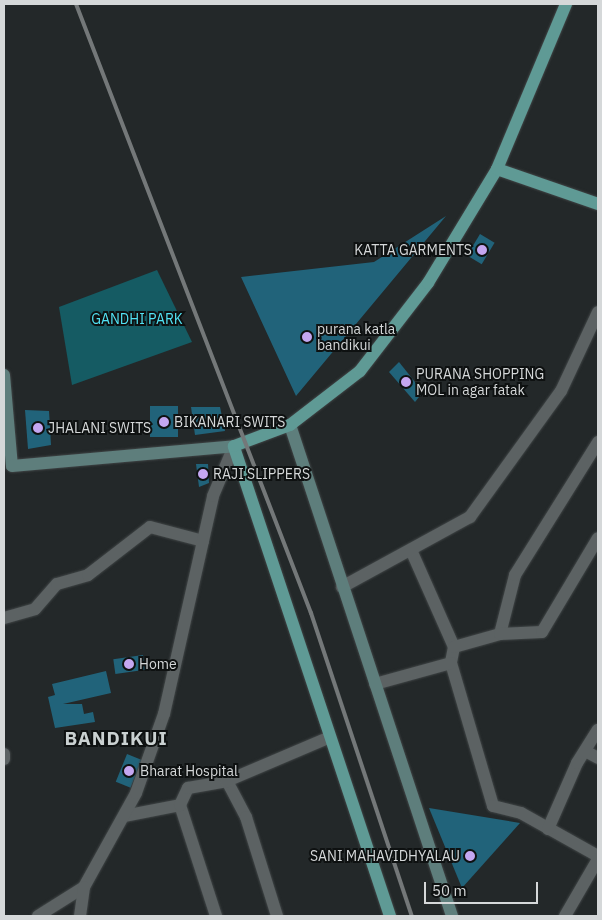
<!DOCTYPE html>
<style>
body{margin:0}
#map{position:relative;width:602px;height:920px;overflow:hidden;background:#232829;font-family:"IBM Plex Sans",sans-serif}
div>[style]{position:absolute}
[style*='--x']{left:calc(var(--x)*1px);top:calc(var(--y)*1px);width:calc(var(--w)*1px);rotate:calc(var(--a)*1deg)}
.green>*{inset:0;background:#155b63}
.building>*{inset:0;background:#21637a;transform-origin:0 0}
.roads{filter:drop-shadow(0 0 1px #404546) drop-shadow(0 0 1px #404546)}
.street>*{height:12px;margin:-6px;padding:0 6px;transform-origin:6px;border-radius:6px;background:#5c6263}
.secondary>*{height:12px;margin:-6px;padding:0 6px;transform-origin:6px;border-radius:6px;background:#5e7e7c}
.primary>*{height:12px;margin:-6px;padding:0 6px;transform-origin:6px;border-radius:6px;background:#5f9a95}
.rail>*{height:4px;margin:-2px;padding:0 2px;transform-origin:2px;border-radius:2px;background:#747879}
.dots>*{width:14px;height:14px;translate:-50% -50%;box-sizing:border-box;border:2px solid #0e1111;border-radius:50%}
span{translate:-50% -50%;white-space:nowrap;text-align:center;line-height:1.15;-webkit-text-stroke:4px #0e1111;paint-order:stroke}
.poi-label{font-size:14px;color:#d5d8d9}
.right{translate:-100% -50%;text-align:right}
.left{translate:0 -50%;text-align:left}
.park-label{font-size:14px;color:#52e3f4}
.district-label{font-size:19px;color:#cad1d1;font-weight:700;letter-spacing:1px}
.frame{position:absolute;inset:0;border:5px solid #d5d8d9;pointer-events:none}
.scale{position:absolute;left:424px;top:882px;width:114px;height:22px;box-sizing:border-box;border:2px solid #d5d8d9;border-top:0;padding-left:6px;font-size:15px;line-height:18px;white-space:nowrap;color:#d5d8d9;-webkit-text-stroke:4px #0e1111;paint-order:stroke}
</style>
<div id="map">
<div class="green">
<div style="clip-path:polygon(157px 270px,192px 342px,72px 385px,59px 307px)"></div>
</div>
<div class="building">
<div style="clip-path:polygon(446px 216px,296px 396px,241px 277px,374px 262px)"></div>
<div style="left:480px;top:234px;width:17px;height:25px;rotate:31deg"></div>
<div style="clip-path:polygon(399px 362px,423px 392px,415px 402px,389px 372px)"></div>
<div style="left:178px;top:406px;width:31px;height:28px;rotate:90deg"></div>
<div style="clip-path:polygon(191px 407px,220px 407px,225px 431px,195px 435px)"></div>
<div style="clip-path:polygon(25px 410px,49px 411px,51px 445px,28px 449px)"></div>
<div style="clip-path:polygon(196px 464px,208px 464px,209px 483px,199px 487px)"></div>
<div style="left:143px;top:655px;width:15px;height:30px;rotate:82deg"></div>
<div style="clip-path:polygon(106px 671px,111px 693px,63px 704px,82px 704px,84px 714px,93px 712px,95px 722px,55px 728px,48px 697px,55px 695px,52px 684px)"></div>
<div style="left:127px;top:754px;width:16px;height:30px;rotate:22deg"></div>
<div style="clip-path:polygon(429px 808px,520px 823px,462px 888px)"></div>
</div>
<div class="roads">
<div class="street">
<div style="--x:411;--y:550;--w:106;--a:66.1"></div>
<div style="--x:454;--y:647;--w:16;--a:101"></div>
<div style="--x:451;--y:663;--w:149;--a:73.6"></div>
<div style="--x:493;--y:806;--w:29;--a:14"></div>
<div style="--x:521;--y:813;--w:88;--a:29.2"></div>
<div style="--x:342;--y:587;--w:146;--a:-28.7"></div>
<div style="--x:470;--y:517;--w:155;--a:-54.2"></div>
<div style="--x:561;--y:391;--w:87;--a:-64.9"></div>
<div style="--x:4;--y:618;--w:32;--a:-16"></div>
<div style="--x:35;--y:609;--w:33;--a:-49"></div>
<div style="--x:57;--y:584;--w:32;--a:-16"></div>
<div style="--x:88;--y:575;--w:78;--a:-37.7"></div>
<div style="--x:150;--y:527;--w:55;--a:14.8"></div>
<div style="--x:500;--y:634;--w:61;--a:-75.7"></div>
<div style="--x:515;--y:575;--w:157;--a:-58"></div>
<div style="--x:454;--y:647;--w:48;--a:-15.8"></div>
<div style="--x:500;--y:634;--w:42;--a:-2.7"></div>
<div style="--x:542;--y:632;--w:109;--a:-59.2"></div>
<div style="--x:375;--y:684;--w:79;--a:-15.4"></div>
<div style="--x:585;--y:751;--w:15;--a:28"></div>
<div style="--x:4;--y:754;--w:5;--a:90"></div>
<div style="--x:227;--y:781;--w:41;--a:62.2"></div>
<div style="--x:246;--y:817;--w:104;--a:72.6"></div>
<div style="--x:180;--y:805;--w:117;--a:72"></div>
<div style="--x:124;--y:816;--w:57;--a:-11.1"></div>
<div style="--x:180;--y:805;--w:19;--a:-65"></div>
<div style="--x:188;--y:788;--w:40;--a:-10"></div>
<div style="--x:227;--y:781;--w:110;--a:-23.1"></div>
<div style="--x:548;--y:829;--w:72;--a:-66.3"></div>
<div style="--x:577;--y:763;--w:39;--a:-58"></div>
<div style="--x:38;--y:916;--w:54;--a:-32.2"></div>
<div style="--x:84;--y:887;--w:107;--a:-61"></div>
<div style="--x:136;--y:793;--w:84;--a:-70.5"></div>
<div style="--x:164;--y:714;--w:223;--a:-77.3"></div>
<div style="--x:213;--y:496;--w:54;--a:-67.2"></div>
<div style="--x:80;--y:916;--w:29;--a:-82"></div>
<div style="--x:565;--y:916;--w:66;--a:-59.9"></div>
</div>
<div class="secondary">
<div style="--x:4;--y:375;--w:91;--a:85"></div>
<div style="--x:12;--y:466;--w:223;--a:-5.1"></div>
<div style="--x:290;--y:425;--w:517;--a:71.74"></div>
</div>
<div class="primary">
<div style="--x:497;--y:169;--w:179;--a:-67.3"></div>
<div style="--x:390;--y:916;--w:495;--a:-108.4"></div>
<div style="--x:234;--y:446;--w:60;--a:-20.6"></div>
<div style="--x:290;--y:425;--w:88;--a:-37.6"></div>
<div style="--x:360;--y:371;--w:111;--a:-52.3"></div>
<div style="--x:428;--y:283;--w:133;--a:-58.8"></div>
<div style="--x:497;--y:169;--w:107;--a:19.1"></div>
</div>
</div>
<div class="rail">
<div style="--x:76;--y:4;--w:653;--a:68.9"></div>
<div style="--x:311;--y:613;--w:319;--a:71.6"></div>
</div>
<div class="dots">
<div style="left:482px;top:250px;background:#c4a7f1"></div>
<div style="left:307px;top:337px;background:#c4a7f1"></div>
<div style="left:406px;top:382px;background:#c4a7f1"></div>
<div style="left:164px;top:422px;background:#c4a7f1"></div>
<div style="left:38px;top:428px;background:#c4a7f1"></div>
<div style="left:203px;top:474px;background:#c4a7f1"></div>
<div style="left:129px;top:664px;background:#c4a7f1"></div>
<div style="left:129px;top:771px;background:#c4a7f1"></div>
<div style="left:470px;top:856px;background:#c4a7f1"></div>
</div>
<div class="poi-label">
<span class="right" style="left:472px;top:250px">KATTA GARMENTS</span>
<span class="left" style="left:317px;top:337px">purana katla<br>bandikui</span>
<span class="left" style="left:416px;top:382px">PURANA SHOPPING<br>MOL in agar fatak</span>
<span class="left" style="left:174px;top:422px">BIKANARI SWITS</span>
<span class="left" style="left:48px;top:428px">JHALANI SWITS</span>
<span class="left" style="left:213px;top:474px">RAJI SLIPPERS</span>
<span class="left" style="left:139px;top:664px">Home</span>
<span class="left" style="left:140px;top:771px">Bharat Hospital</span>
<span class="right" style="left:460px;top:856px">SANI MAHAVIDHYALAU</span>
</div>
<div class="park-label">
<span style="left:137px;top:319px">GANDHI PARK</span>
</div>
<div class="district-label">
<span style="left:116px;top:739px">BANDIKUI</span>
</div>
<div class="frame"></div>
<div class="scale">50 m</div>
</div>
